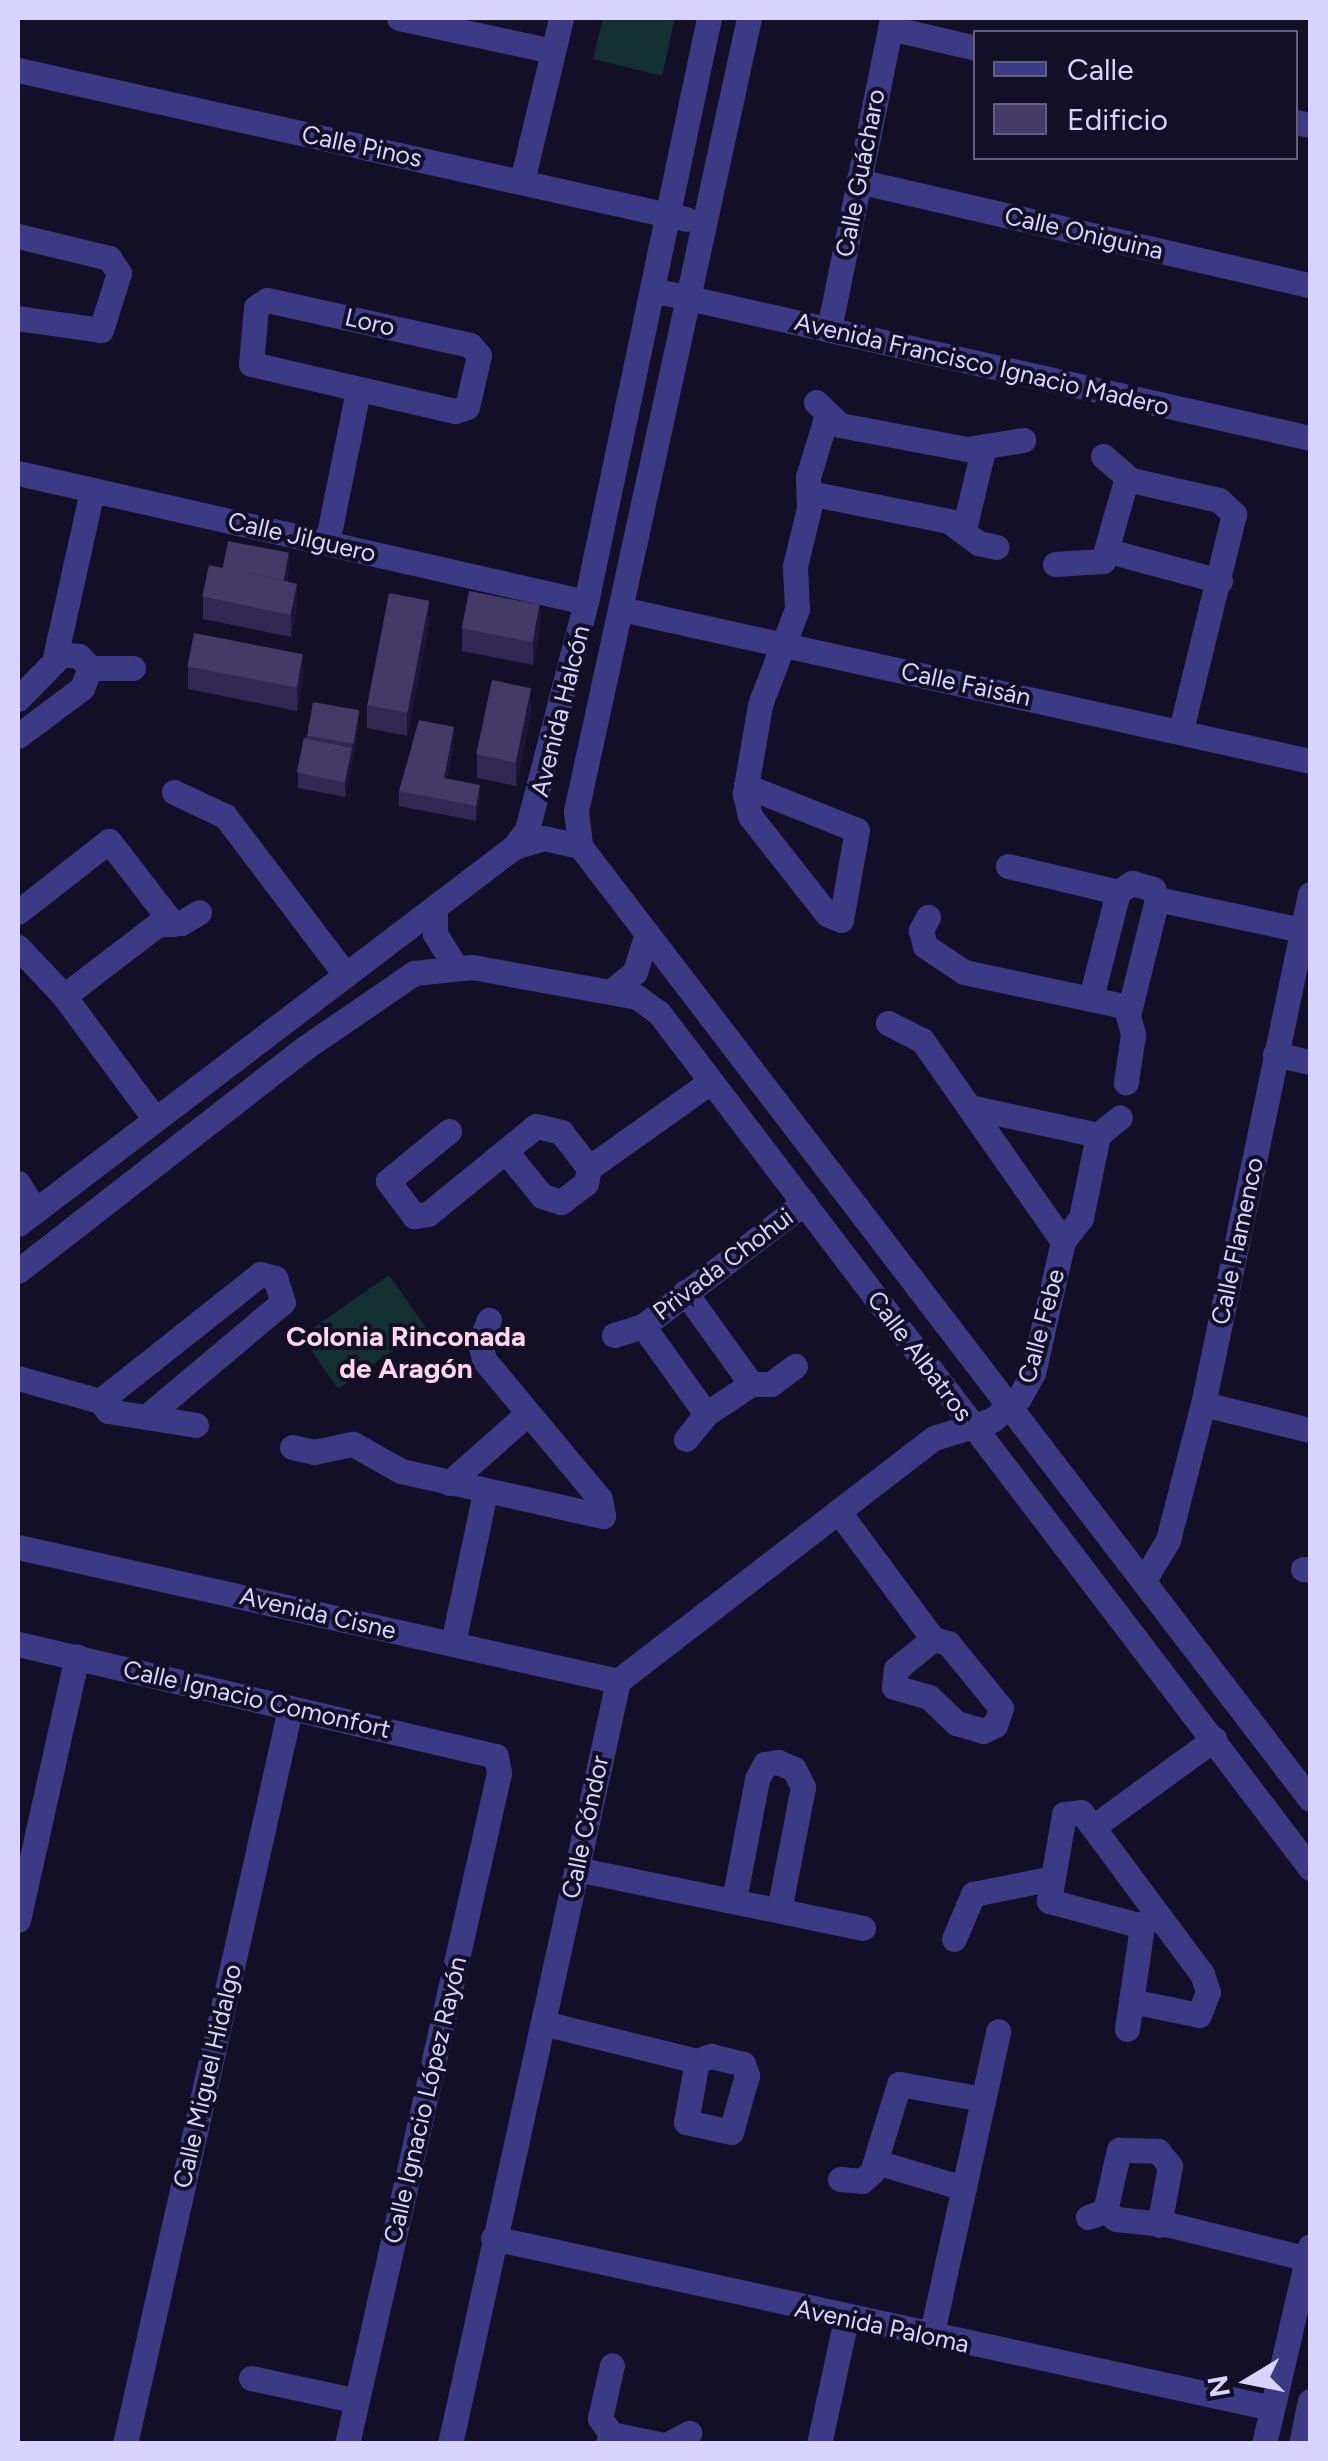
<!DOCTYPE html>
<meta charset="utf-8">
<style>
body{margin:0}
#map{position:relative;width:1328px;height:2461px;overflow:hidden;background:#130f26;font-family:Figtree,sans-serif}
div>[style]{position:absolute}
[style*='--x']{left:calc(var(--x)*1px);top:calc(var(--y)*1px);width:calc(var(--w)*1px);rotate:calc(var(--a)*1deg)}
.green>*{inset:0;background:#12302f;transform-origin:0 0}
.minor>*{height:25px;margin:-12.5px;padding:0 12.5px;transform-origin:12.5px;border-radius:12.5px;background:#3d3a85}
.wall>*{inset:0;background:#312854}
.shaded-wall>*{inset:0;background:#1d163a}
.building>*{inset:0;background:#433a66;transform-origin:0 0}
span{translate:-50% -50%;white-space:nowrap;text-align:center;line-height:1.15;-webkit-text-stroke:8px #130f26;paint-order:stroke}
.street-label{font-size:25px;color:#d9d4ff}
.neighbourhood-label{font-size:28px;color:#ffd6f0;font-weight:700}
.frame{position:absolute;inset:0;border:20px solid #d9d4ff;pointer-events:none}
.legend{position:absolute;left:973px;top:30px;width:325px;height:130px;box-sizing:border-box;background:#130f26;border:2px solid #625e7d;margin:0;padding:12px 18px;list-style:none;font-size:30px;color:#d9d4ff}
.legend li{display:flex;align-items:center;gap:20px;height:50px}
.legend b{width:50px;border:2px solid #625e7d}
.north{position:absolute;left:1198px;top:2331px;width:100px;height:100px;-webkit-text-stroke:8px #130f26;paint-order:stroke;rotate:260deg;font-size:28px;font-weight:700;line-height:40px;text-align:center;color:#d9d4ff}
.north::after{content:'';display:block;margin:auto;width:35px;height:45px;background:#d9d4ff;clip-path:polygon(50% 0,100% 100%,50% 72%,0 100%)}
</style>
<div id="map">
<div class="green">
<div style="clip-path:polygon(603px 18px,675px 18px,662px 76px,593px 59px)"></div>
<div style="left:389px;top:1275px;width:64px;height:107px;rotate:55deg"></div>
</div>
<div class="minor">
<div style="--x:399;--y:18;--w:157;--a:12.1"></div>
<div style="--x:749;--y:18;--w:812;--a:102.31"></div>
<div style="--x:576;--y:811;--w:35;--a:83"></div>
<div style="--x:580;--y:846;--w:1200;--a:52.55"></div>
<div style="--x:890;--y:28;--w:88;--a:13.1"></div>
<div style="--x:18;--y:70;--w:684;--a:12.57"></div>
<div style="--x:1296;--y:122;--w:14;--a:12"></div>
<div style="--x:522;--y:181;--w:168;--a:-76.5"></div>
<div style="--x:858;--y:181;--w:464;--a:13"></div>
<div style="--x:18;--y:236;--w:94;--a:13.6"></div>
<div style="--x:109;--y:258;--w:18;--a:56"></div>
<div style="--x:119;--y:273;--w:60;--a:107.5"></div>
<div style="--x:101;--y:330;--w:84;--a:-171.8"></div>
<div style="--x:653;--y:290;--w:673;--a:12.69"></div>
<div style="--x:267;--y:300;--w:208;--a:12.5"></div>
<div style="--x:470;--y:345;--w:13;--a:48"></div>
<div style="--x:479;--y:355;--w:53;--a:103"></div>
<div style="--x:467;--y:407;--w:13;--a:162"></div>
<div style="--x:455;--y:411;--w:209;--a:-167"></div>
<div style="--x:251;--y:364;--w:57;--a:-85"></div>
<div style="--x:256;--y:307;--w:13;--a:-32"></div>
<div style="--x:829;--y:329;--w:317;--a:-78.5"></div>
<div style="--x:816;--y:402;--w:33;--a:44"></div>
<div style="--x:840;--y:425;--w:129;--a:10.7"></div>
<div style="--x:967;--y:449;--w:57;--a:-9.1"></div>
<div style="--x:1103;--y:456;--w:37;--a:41"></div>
<div style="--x:1131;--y:480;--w:90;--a:12.8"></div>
<div style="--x:1219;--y:500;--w:21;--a:43"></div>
<div style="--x:1234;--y:514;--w:222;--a:103.8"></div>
<div style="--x:18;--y:473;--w:582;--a:12.8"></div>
<div style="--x:809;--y:493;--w:143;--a:11.3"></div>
<div style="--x:949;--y:521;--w:36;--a:37"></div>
<div style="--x:978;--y:543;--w:19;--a:12"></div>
<div style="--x:964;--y:529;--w:85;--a:-76.5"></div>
<div style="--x:327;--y:543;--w:156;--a:-78.5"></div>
<div style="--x:1109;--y:551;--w:115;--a:15.1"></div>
<div style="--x:1055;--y:564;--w:48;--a:-3.6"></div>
<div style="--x:1103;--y:561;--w:87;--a:-74.1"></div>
<div style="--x:621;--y:609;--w:706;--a:12.44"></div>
<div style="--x:57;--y:654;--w:22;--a:5"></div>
<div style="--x:79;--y:656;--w:16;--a:47"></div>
<div style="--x:90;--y:668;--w:43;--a:0"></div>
<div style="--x:18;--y:699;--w:52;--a:-45.8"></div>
<div style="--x:54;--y:662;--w:176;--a:-77.5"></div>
<div style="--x:18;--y:736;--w:80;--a:-36.9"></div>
<div style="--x:82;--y:688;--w:22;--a:-68"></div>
<div style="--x:746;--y:786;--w:119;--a:21.6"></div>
<div style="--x:857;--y:830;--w:91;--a:100.1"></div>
<div style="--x:841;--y:920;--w:15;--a:-157"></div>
<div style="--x:827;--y:914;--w:125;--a:-128.2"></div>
<div style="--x:750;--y:816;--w:23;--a:-103"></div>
<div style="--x:745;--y:794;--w:8;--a:-83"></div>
<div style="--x:746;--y:786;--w:81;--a:-80.1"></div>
<div style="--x:760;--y:706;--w:7;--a:-74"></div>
<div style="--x:762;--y:699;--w:97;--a:-68.7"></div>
<div style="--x:797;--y:609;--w:43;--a:-92.7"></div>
<div style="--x:795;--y:566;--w:60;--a:-76.4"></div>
<div style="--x:809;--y:508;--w:31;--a:-92"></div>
<div style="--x:808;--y:477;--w:62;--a:-73"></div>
<div style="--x:174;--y:792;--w:56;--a:25.2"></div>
<div style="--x:225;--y:816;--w:197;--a:52.8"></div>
<div style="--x:514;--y:847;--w:31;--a:-17"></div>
<div style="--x:544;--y:838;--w:37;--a:13"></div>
<div style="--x:1008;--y:866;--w:113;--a:13.3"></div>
<div style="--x:1157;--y:899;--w:148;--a:12.1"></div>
<div style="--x:435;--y:907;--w:27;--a:90"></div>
<div style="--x:435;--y:934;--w:38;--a:58"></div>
<div style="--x:18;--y:912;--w:115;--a:-38"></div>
<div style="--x:109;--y:841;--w:105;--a:52.4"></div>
<div style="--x:928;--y:917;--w:15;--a:118"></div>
<div style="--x:921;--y:930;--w:16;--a:76"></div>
<div style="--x:925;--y:946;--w:47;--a:33.7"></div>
<div style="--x:964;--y:972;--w:169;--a:12"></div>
<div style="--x:18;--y:947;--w:67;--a:46.8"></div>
<div style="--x:64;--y:996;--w:153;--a:53.5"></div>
<div style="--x:614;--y:989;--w:27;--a:-39"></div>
<div style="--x:635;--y:972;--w:37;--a:-73"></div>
<div style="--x:64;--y:996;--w:117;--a:-37.4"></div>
<div style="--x:157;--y:925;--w:24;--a:-5"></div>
<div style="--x:181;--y:923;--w:21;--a:-31"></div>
<div style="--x:1091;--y:998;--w:109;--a:-75.7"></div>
<div style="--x:1118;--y:892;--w:17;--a:-33"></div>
<div style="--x:1132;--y:883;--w:22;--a:16"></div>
<div style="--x:1153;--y:889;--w:11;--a:68"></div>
<div style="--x:1157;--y:899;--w:120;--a:104"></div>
<div style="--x:1128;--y:1015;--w:21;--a:76"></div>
<div style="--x:1133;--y:1035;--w:48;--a:98.5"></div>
<div style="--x:888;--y:1023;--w:38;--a:27"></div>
<div style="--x:922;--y:1040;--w:246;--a:55"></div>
<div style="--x:1275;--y:1054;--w:36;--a:13"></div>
<div style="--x:974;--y:1108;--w:127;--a:12.3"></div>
<div style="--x:449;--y:1131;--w:79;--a:140.7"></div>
<div style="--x:388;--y:1181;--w:44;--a:53.4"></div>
<div style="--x:414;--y:1216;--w:14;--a:-8"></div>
<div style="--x:428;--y:1214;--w:139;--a:-39.2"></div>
<div style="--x:536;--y:1126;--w:26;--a:13"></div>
<div style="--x:561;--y:1132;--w:46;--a:52.1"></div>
<div style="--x:508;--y:1154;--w:54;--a:51"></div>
<div style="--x:542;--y:1196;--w:20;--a:18"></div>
<div style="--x:561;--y:1202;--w:31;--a:-37"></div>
<div style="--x:586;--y:1183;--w:15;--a:-79"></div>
<div style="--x:589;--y:1168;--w:148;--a:-35.4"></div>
<div style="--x:18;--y:1183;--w:32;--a:58"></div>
<div style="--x:18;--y:1224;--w:623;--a:-37.24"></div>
<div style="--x:514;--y:847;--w:21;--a:-53"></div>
<div style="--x:527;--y:830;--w:236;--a:-75.5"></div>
<div style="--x:586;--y:602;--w:597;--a:-78.11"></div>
<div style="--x:18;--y:1271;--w:365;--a:-37.9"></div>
<div style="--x:306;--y:1047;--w:131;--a:-34.4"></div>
<div style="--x:414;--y:973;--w:58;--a:-5.9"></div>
<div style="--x:472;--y:967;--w:168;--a:10.3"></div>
<div style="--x:637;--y:997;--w:27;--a:36"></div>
<div style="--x:659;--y:1013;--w:1075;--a:52.71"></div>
<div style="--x:685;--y:1292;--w:113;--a:54.3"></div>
<div style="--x:643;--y:1326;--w:108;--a:54.4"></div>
<div style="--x:614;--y:1335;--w:30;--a:-17"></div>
<div style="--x:643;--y:1326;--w:203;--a:-37.4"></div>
<div style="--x:18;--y:1378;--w:85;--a:15.7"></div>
<div style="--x:100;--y:1401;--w:13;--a:51"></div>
<div style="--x:108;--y:1411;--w:89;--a:9"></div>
<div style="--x:100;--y:1401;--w:204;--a:-38.4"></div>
<div style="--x:260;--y:1274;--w:16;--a:15"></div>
<div style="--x:275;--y:1278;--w:25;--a:72"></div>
<div style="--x:283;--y:1302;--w:179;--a:140"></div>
<div style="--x:1203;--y:1404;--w:110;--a:13.7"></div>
<div style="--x:686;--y:1439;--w:32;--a:-51"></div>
<div style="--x:706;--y:1414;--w:54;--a:-33.7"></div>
<div style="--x:751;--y:1384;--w:20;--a:0"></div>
<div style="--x:771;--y:1384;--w:30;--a:-37"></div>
<div style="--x:292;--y:1447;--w:23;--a:13"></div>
<div style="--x:314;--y:1452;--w:40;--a:-12"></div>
<div style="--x:353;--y:1444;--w:55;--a:29.4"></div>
<div style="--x:401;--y:1471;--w:207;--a:12.6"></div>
<div style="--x:603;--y:1516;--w:17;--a:-100"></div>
<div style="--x:600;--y:1499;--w:181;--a:-129.8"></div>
<div style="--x:484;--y:1360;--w:18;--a:-103"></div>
<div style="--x:480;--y:1342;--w:24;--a:-68"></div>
<div style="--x:449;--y:1483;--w:104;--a:-41.5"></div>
<div style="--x:841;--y:1515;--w:154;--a:53.4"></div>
<div style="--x:933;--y:1639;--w:16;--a:15"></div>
<div style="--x:948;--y:1643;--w:84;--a:50.8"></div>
<div style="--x:1001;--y:1708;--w:18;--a:109"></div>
<div style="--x:995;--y:1725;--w:13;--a:153"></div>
<div style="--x:983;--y:1731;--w:28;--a:-163"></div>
<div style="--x:956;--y:1723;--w:37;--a:-136"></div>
<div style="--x:929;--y:1697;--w:36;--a:-164"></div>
<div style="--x:894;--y:1687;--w:18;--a:-84"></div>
<div style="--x:896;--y:1669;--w:48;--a:-39"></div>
<div style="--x:18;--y:1547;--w:615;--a:12.59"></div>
<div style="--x:1303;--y:1569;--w:7;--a:8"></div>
<div style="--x:1144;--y:1580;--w:47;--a:-59"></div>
<div style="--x:1168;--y:1540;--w:140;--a:-75.6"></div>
<div style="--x:1203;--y:1404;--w:521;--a:-78.15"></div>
<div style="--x:453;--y:1643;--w:154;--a:-78"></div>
<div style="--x:18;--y:1644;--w:491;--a:13.2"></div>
<div style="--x:496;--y:1756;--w:17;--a:80"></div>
<div style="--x:499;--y:1773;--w:688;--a:102.76"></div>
<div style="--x:1093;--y:1827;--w:150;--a:-36"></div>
<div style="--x:576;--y:1869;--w:293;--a:11.6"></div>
<div style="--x:734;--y:1900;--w:123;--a:-79.2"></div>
<div style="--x:757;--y:1779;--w:17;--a:-62"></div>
<div style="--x:765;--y:1764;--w:13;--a:-9"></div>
<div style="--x:778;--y:1762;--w:17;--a:24"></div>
<div style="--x:794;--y:1769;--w:20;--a:63"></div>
<div style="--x:803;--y:1787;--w:125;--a:101"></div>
<div style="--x:18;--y:1920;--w:270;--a:-77.4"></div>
<div style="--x:954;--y:1939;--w:49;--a:-67.1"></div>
<div style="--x:973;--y:1894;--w:77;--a:-11.2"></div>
<div style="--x:1131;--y:2001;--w:69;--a:11.6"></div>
<div style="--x:1199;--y:2015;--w:25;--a:-69"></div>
<div style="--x:1208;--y:1992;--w:19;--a:-108"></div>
<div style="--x:1202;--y:1974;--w:183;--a:-126.6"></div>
<div style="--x:1093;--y:1827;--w:19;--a:-129"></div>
<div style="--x:1081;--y:1812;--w:17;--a:173"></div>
<div style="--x:1064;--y:1814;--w:88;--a:99.8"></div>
<div style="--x:1049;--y:1901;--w:96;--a:15"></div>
<div style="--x:1142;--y:1926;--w:19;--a:-43"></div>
<div style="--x:543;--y:2023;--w:159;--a:13.9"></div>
<div style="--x:697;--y:2061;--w:15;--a:-20"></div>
<div style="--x:711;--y:2056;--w:33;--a:14"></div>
<div style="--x:743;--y:2064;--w:12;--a:70"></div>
<div style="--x:747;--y:2075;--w:59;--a:105.7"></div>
<div style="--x:731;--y:2132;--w:46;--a:-167.5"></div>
<div style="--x:686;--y:2122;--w:62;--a:-79.8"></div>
<div style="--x:1127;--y:2029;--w:104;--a:-81.7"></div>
<div style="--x:876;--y:2162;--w:92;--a:16.5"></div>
<div style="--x:840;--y:2179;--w:22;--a:5"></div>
<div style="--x:862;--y:2181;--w:13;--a:-42"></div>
<div style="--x:872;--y:2172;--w:92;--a:-72.9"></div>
<div style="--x:899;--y:2084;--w:85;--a:10.1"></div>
<div style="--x:1105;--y:2211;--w:63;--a:-77.1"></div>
<div style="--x:1119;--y:2150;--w:39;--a:1"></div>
<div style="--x:1158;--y:2151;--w:19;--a:51"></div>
<div style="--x:1170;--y:2166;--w:60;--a:100.6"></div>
<div style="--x:1088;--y:2217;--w:18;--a:-19"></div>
<div style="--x:1105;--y:2211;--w:14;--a:36"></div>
<div style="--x:1116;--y:2219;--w:55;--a:6.2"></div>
<div style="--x:1171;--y:2225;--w:141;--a:13.9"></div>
<div style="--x:493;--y:2238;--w:797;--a:12.31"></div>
<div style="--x:931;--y:2337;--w:313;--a:-77.6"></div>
<div style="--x:251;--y:2378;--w:108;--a:12.2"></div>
<div style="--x:611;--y:2434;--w:49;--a:11.8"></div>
<div style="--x:125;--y:2444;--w:753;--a:-77.35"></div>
<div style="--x:450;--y:2444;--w:781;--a:-77.58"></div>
<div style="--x:618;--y:1681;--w:399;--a:-37.6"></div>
<div style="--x:934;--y:1438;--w:61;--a:-17.2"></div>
<div style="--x:992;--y:1420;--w:35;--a:-39"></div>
<div style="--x:1019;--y:1398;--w:29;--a:-61"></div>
<div style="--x:1033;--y:1373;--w:135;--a:-77.2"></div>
<div style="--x:1063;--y:1241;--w:29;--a:-52"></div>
<div style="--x:1081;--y:1218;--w:85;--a:-78.4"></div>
<div style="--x:1098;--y:1135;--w:28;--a:-39"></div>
<div style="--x:608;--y:2444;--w:10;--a:-73"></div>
<div style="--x:611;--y:2434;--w:19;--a:-125"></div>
<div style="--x:600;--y:2418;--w:54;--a:-77.2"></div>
<div style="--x:668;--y:2444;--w:24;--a:-28"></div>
<div style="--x:819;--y:2444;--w:128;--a:-77.8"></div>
<div style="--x:1264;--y:2444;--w:203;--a:-76.9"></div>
<div style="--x:1301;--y:2444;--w:44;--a:-78.2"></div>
</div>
<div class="wall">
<div style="clip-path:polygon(222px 568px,289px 569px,287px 581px,297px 606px,291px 637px,203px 619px,203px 596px)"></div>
<div style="clip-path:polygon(429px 624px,407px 736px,367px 728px,367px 705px)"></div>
<div style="clip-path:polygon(462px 628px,540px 628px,533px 665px,462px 651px)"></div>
<div style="clip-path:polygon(188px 666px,303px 677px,297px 711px,188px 689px)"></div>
<div style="clip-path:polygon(531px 711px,516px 786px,477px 778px,477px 755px)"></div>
<div style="clip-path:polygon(359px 726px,345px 797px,298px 788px,298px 772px,306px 735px)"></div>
<div style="clip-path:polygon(454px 742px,447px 779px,480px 801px,476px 821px,399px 806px,399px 791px)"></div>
</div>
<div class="shaded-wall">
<div style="clip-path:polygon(289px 553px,289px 569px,284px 596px,284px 580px)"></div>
<div style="clip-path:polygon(297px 583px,297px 606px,291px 637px,291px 614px)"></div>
<div style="clip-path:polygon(429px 601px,429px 624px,407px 736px,407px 713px)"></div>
<div style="clip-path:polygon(540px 605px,540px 628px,533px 665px,533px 643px)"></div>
<div style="clip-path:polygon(303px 655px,303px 677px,297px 711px,297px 688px)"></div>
<div style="clip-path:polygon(531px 688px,531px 711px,516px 786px,516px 763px)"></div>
<div style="clip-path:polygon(359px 710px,359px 726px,345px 797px,345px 782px)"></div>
<div style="clip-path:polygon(454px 727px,454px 742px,444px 793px,444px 778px)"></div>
<div style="clip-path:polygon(480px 785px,480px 801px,476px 821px,476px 806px)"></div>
</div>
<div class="building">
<div style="left:228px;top:541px;width:62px;height:28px;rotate:11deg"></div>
<div style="left:209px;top:565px;width:90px;height:32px;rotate:12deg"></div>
<div style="left:469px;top:591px;width:72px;height:38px;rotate:11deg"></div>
<div style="left:389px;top:593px;width:41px;height:114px;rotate:11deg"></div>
<div style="left:194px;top:633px;width:111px;height:34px;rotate:11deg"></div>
<div style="left:492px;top:680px;width:40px;height:76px;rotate:12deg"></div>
<div style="left:313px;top:702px;width:47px;height:34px;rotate:10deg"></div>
<div style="clip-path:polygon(419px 720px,454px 727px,444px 778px,480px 785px,476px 806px,399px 791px)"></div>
<div style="left:304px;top:738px;width:49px;height:35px;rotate:12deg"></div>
</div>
<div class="street-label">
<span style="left:362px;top:146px;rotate:12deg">Calle Pinos</span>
<span style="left:860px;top:173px;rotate:-79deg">Calle Guácharo</span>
<span style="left:1084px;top:233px;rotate:13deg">Calle Oniguina</span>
<span style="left:370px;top:322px;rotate:13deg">Loro</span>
<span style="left:982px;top:364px;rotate:13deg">Avenida Francisco Ignacio Madero</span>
<span style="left:302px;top:537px;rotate:13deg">Calle Jilguero</span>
<span style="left:966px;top:684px;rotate:12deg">Calle Faisán</span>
<span style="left:560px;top:711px;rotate:-76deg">Avenida Halcón</span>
<span style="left:1237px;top:1241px;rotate:-78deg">Calle Flamenco</span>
<span style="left:723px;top:1264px;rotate:-37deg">Privada Chohui</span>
<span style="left:1041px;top:1326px;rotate:-75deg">Calle Febe</span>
<span style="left:920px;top:1356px;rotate:53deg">Calle Albatros</span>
<span style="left:318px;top:1613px;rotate:13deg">Avenida Cisne</span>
<span style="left:257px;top:1699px;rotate:13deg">Calle Ignacio Comonfort</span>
<span style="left:585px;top:1827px;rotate:-78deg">Calle Cóndor</span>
<span style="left:207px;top:2076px;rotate:-77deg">Calle Miguel Hidalgo</span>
<span style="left:425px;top:2100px;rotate:-77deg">Calle Ignacio López Rayón</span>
<span style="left:882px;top:2326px;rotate:12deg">Avenida Paloma</span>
</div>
<div class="neighbourhood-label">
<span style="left:406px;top:1352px">Colonia Rinconada<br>de Aragón</span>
</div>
<div class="frame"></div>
<ul class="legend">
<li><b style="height:12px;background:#3d3a85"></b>Calle</li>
<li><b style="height:28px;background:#433a66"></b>Edificio</li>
</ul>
<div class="north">N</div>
</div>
